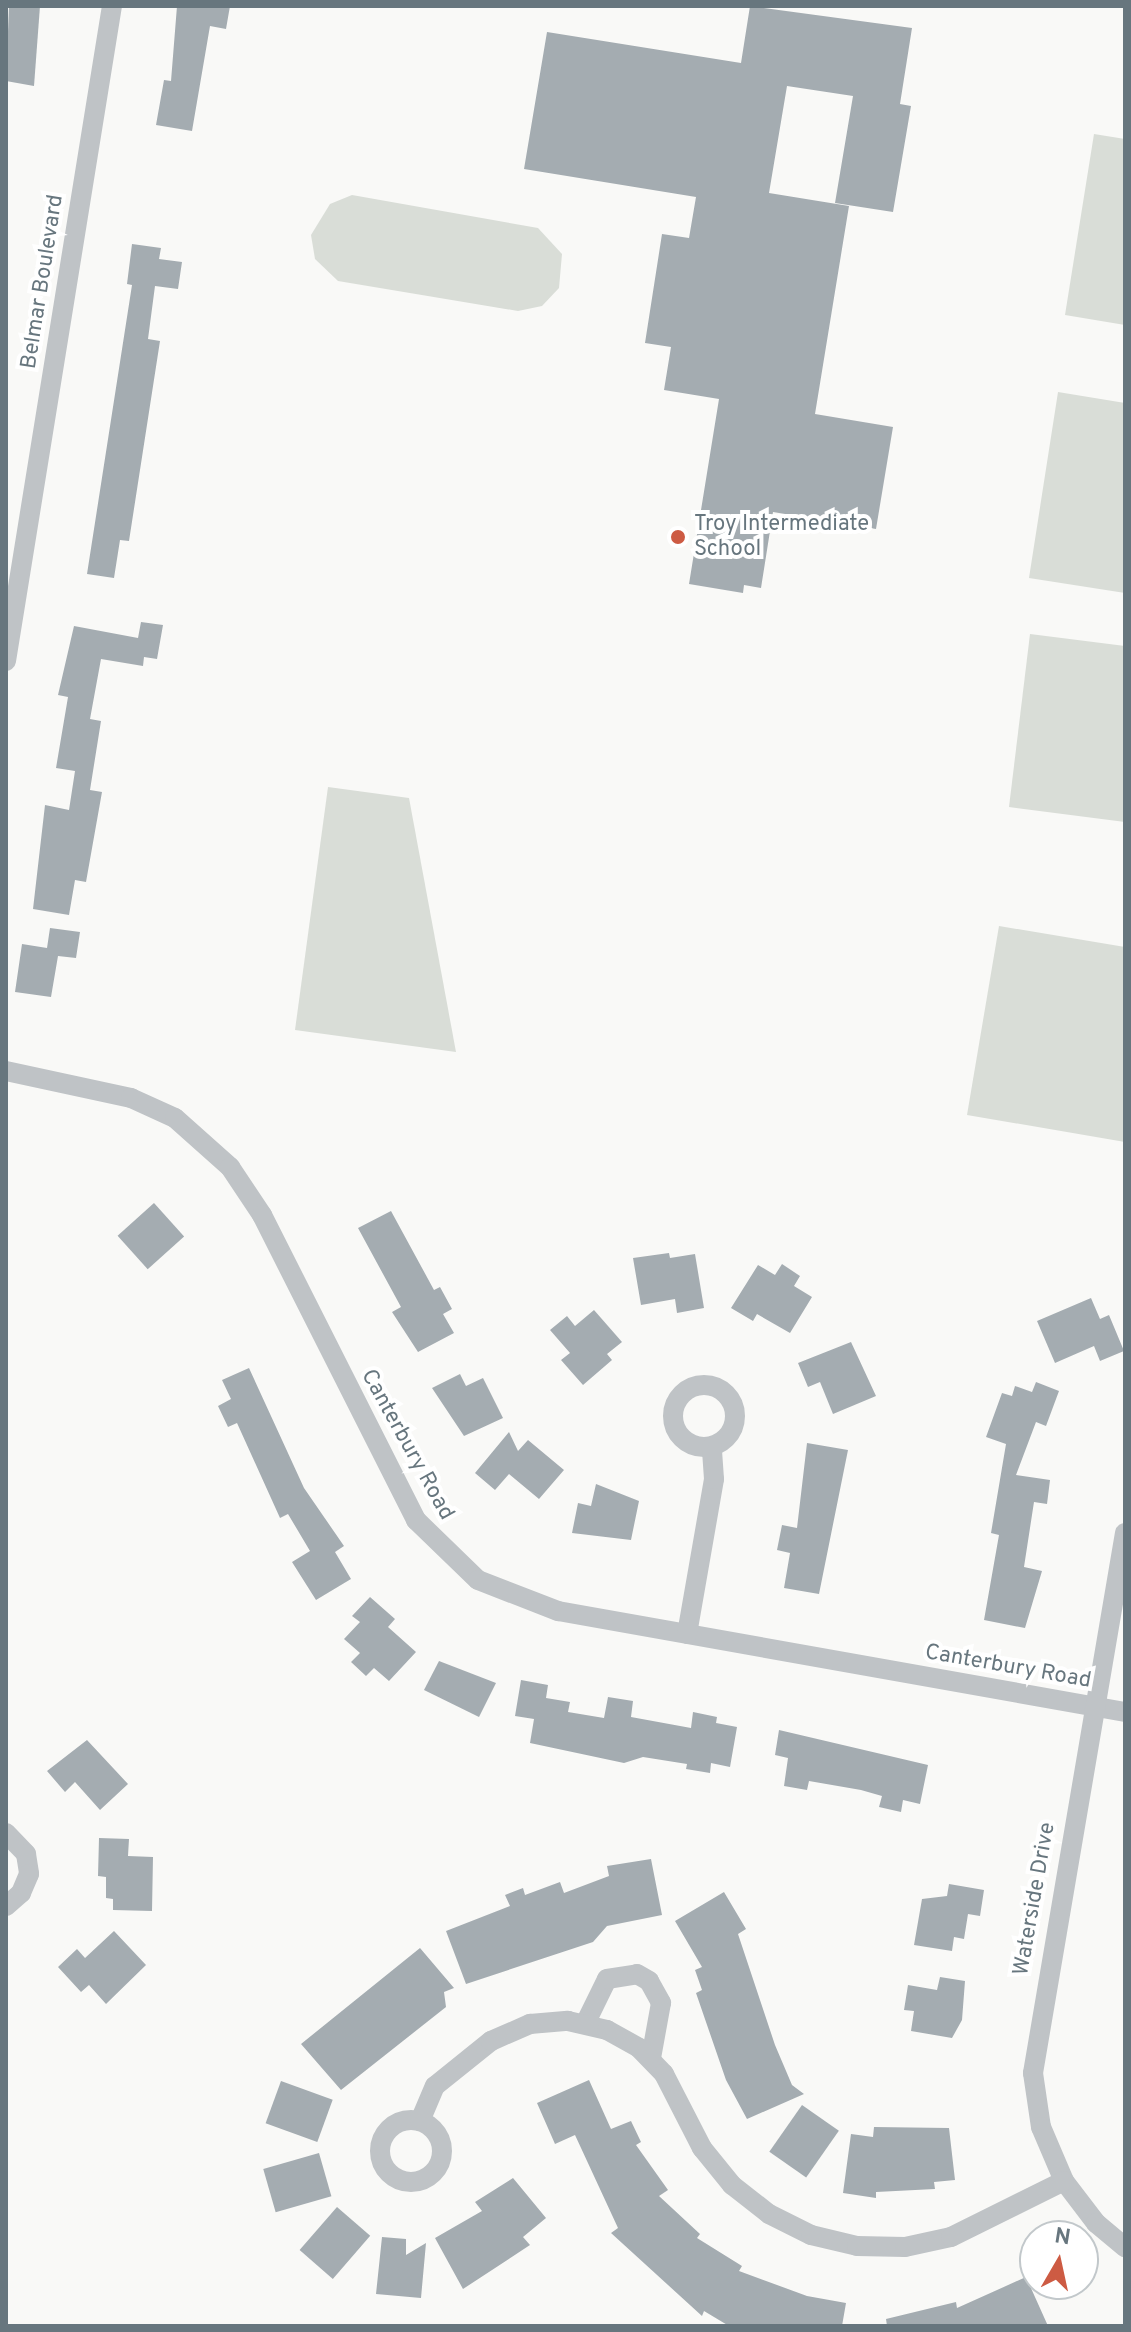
<!DOCTYPE html>
<style>
body{margin:0}
#map{position:relative;width:1131px;height:2332px;overflow:hidden;background:#f9f9f7;font-family:Overpass,sans-serif}
div>[style]{position:absolute}
[style*='--x']{left:calc(var(--x)*1px);top:calc(var(--y)*1px);width:calc(var(--w)*1px);rotate:calc(var(--a)*1deg)}
.green>*{inset:0;background:#d9ddd7}
.building>*{inset:0;background:#a4acb1;transform-origin:0 0}
.street>*{height:20px;margin:-10px;padding:0 10px;transform-origin:10px;border-radius:10px;background:#bfc3c6}
.street>.ring{margin:-10px;padding:0;box-sizing:content-box;background:none;border:20px solid #bfc3c6;border-radius:50%}
.dots>*{width:22px;height:22px;translate:-50% -50%;box-sizing:border-box;border:4px solid #fff;border-radius:50%}
span{translate:-50% -50%;white-space:nowrap;text-align:center;line-height:1.15;-webkit-text-stroke:8px #fff;paint-order:stroke}
.street-label{font-size:22px;color:#67767e}
.poi-label{font-size:22px;color:#67767e}
.left{translate:0 -50%;text-align:left}
.frame{position:absolute;inset:0;border:8px solid #67767e;pointer-events:none}
.north{position:absolute;left:1019px;top:2220px;width:80px;height:80px;box-sizing:border-box;background:#fff;border:2px solid #c2c8cb;border-radius:50%;rotate:9deg;font-size:22px;font-weight:700;line-height:32px;text-align:center;color:#67767e}
.north::after{content:'';display:block;margin:auto;width:28px;height:36px;background:#cd5b43;clip-path:polygon(50% 0,100% 100%,50% 72%,0 100%)}
</style>
<div id="map">
<div class="green">
<div style="clip-path:polygon(1094px 134px,1125px 139px,1125px 325px,1065px 315px)"></div>
<div style="clip-path:polygon(352px 195px,538px 228px,562px 254px,559px 288px,542px 306px,518px 311px,338px 281px,315px 259px,311px 235px,330px 204px)"></div>
<div style="clip-path:polygon(1058px 392px,1125px 403px,1125px 593px,1029px 578px)"></div>
<div style="clip-path:polygon(1030px 634px,1125px 646px,1125px 822px,1009px 807px)"></div>
<div style="clip-path:polygon(328px 787px,409px 798px,456px 1052px,295px 1030px)"></div>
<div style="clip-path:polygon(999px 926px,1125px 947px,1125px 1142px,967px 1115px)"></div>
</div>
<div class="building">
<div style="clip-path:polygon(9px 6px,40px 6px,34px 86px,6px 81px)"></div>
<div style="clip-path:polygon(177px 6px,230px 6px,226px 29px,210px 26px,192px 131px,156px 125px,164px 80px,171px 81px)"></div>
<div style="clip-path:polygon(750px 6px,912px 28px,900px 104px,911px 106px,893px 212px,835px 203px,853px 96px,787px 86px,769px 193px,849px 206px,815px 414px,893px 427px,876px 529px,773px 512px,761px 588px,744px 585px,743px 593px,689px 584px,719px 399px,664px 390px,671px 347px,645px 343px,662px 234px,689px 238px,696px 197px,524px 169px,547px 32px,741px 63px)"></div>
<div style="clip-path:polygon(132px 244px,161px 248px,159px 259px,182px 262px,178px 289px,155px 286px,148px 339px,160px 341px,129px 541px,120px 540px,114px 578px,87px 574px,132px 285px,127px 284px)"></div>
<div style="clip-path:polygon(141px 622px,163px 625px,157px 659px,144px 657px,143px 666px,101px 659px,90px 719px,101px 721px,90px 790px,102px 792px,86px 882px,75px 880px,69px 915px,33px 909px,45px 805px,69px 810px,75px 771px,56px 768px,68px 697px,58px 695px,74px 626px,138px 638px)"></div>
<div style="clip-path:polygon(50px 928px,80px 932px,76px 958px,58px 956px,51px 997px,15px 992px,22px 944px,47px 948px)"></div>
<div style="left:154px;top:1203px;width:45px;height:49px;rotate:48deg"></div>
<div style="clip-path:polygon(391px 1211px,434px 1290px,440px 1287px,452px 1309px,443px 1314px,454px 1333px,418px 1352px,392px 1312px,401px 1307px,358px 1228px)"></div>
<div style="clip-path:polygon(669px 1253px,670px 1258px,695px 1254px,704px 1308px,677px 1313px,675px 1299px,641px 1305px,633px 1258px)"></div>
<div style="clip-path:polygon(782px 1264px,800px 1276px,794px 1286px,812px 1297px,790px 1333px,757px 1314px,753px 1321px,731px 1308px,758px 1265px,775px 1275px)"></div>
<div style="clip-path:polygon(1091px 1298px,1100px 1319px,1109px 1315px,1124px 1351px,1100px 1361px,1094px 1346px,1055px 1363px,1037px 1321px)"></div>
<div style="clip-path:polygon(594px 1310px,622px 1342px,607px 1354px,612px 1360px,583px 1385px,561px 1360px,570px 1353px,550px 1330px,567px 1316px,575px 1326px)"></div>
<div style="clip-path:polygon(851px 1342px,876px 1396px,833px 1414px,820px 1382px,808px 1387px,798px 1363px)"></div>
<div style="clip-path:polygon(249px 1368px,304px 1488px,344px 1546px,335px 1552px,351px 1579px,316px 1600px,292px 1562px,310px 1551px,288px 1514px,280px 1518px,237px 1423px,228px 1427px,218px 1406px,231px 1399px,222px 1380px)"></div>
<div style="clip-path:polygon(460px 1374px,466px 1386px,483px 1378px,503px 1418px,464px 1436px,432px 1388px)"></div>
<div style="clip-path:polygon(1036px 1382px,1059px 1391px,1046px 1426px,1036px 1422px,1016px 1475px,1050px 1480px,1047px 1504px,1034px 1502px,1024px 1567px,1042px 1571px,1025px 1628px,984px 1620px,999px 1535px,991px 1533px,1006px 1444px,986px 1437px,1002px 1393px,1012px 1396px,1015px 1386px,1032px 1392px)"></div>
<div style="clip-path:polygon(509px 1432px,518px 1451px,528px 1440px,564px 1470px,539px 1499px,509px 1474px,495px 1490px,475px 1473px)"></div>
<div style="clip-path:polygon(807px 1443px,848px 1450px,819px 1594px,784px 1588px,790px 1553px,777px 1550px,782px 1525px,797px 1528px)"></div>
<div style="clip-path:polygon(596px 1484px,639px 1501px,631px 1540px,572px 1533px,578px 1503px,591px 1506px)"></div>
<div style="clip-path:polygon(370px 1597px,395px 1619px,388px 1627px,416px 1652px,389px 1681px,374px 1668px,366px 1676px,351px 1662px,360px 1653px,344px 1639px,360px 1622px,352px 1616px)"></div>
<div style="clip-path:polygon(439px 1661px,496px 1683px,479px 1717px,424px 1690px)"></div>
<div style="clip-path:polygon(521px 1680px,548px 1685px,546px 1698px,570px 1702px,568px 1712px,604px 1718px,608px 1697px,633px 1701px,631px 1717px,691px 1728px,693px 1712px,717px 1717px,716px 1723px,737px 1727px,730px 1767px,711px 1763px,710px 1773px,686px 1769px,687px 1764px,643px 1757px,624px 1763px,530px 1743px,534px 1719px,515px 1716px)"></div>
<div style="clip-path:polygon(779px 1730px,928px 1765px,920px 1804px,903px 1800px,901px 1812px,879px 1807px,882px 1796px,861px 1790px,809px 1781px,807px 1790px,784px 1786px,788px 1758px,775px 1755px)"></div>
<div style="clip-path:polygon(87px 1740px,128px 1784px,100px 1810px,75px 1782px,65px 1792px,47px 1771px)"></div>
<div style="clip-path:polygon(99px 1838px,129px 1839px,128px 1856px,153px 1857px,152px 1911px,113px 1910px,113px 1899px,106px 1898px,106px 1877px,98px 1876px)"></div>
<div style="clip-path:polygon(651px 1859px,662px 1915px,607px 1926px,593px 1942px,466px 1984px,446px 1931px,510px 1906px,505px 1895px,523px 1888px,525px 1895px,560px 1882px,564px 1893px,609px 1876px,607px 1866px)"></div>
<div style="clip-path:polygon(949px 1884px,984px 1890px,980px 1916px,968px 1914px,964px 1939px,954px 1937px,952px 1951px,914px 1945px,922px 1899px,947px 1896px)"></div>
<div style="clip-path:polygon(724px 1892px,746px 1929px,738px 1934px,775px 2045px,792px 2085px,804px 2094px,747px 2119px,726px 2080px,696px 1993px,702px 1990px,695px 1970px,702px 1967px,675px 1921px)"></div>
<div style="clip-path:polygon(114px 1931px,146px 1965px,106px 2004px,89px 1985px,81px 1992px,58px 1967px,77px 1949px,85px 1958px)"></div>
<div style="clip-path:polygon(420px 1948px,454px 1988px,444px 1992px,446px 2007px,341px 2090px,301px 2044px)"></div>
<div style="clip-path:polygon(940px 1977px,965px 1981px,962px 2020px,952px 2038px,911px 2031px,914px 2011px,904px 2010px,908px 1985px,937px 1990px)"></div>
<div style="clip-path:polygon(589px 2080px,611px 2129px,631px 2121px,641px 2142px,636px 2145px,668px 2190px,659px 2196px,700px 2234px,697px 2238px,742px 2266px,739px 2271px,807px 2296px,846px 2303px,842px 2326px,729px 2326px,704px 2311px,702px 2316px,611px 2233px,618px 2228px,575px 2135px,555px 2144px,537px 2103px)"></div>
<div style="left:281px;top:2081px;width:55px;height:45px;rotate:20deg"></div>
<div style="left:802px;top:2105px;width:45px;height:57px;rotate:35deg"></div>
<div style="clip-path:polygon(874px 2127px,949px 2128px,955px 2180px,934px 2182px,935px 2189px,876px 2192px,876px 2198px,843px 2193px,851px 2134px,873px 2137px)"></div>
<div style="left:319px;top:2153px;width:45px;height:58px;rotate:74deg"></div>
<div style="clip-path:polygon(513px 2178px,546px 2218px,523px 2237px,530px 2245px,463px 2289px,435px 2238px,482px 2211px,475px 2202px)"></div>
<div style="left:337px;top:2207px;width:44px;height:57px;rotate:41deg"></div>
<div style="clip-path:polygon(382px 2237px,406px 2239px,406px 2255px,426px 2243px,421px 2298px,376px 2294px)"></div>
<div style="clip-path:polygon(1026px 2277px,1048px 2326px,887px 2326px,886px 2319px,956px 2302px,957px 2308px)"></div>
</div>
<div class="street">
<div style="--x:6;--y:661;--w:664;--a:-80.81"></div>
<div style="--x:6;--y:1071;--w:128;--a:12.2"></div>
<div style="--x:131;--y:1098;--w:48;--a:24.4"></div>
<div style="--x:175;--y:1118;--w:74;--a:41.7"></div>
<div style="--x:230;--y:1167;--w:58;--a:56.3"></div>
<div style="--x:262;--y:1215;--w:342;--a:63.2"></div>
<div style="--x:416;--y:1520;--w:86;--a:44.1"></div>
<div style="--x:478;--y:1580;--w:86;--a:21.2"></div>
<div style="--x:558;--y:1611;--w:576;--a:10.1"></div>
<div class="ring" style="left:673px;top:1385px;width:42px;height:42px"></div>
<div style="--x:1125;--y:1533;--w:548;--a:99.67"></div>
<div style="--x:1033;--y:2073;--w:55;--a:81.6"></div>
<div style="--x:1041;--y:2127;--w:59;--a:66.9"></div>
<div style="--x:1064;--y:2181;--w:53;--a:52.7"></div>
<div style="--x:1096;--y:2223;--w:38;--a:40"></div>
<div style="--x:687;--y:1634;--w:157;--a:-80.1"></div>
<div style="--x:714;--y:1479;--w:32;--a:-94"></div>
<div style="--x:6;--y:1833;--w:29;--a:46"></div>
<div style="--x:26;--y:1854;--w:20;--a:81"></div>
<div style="--x:29;--y:1874;--w:21;--a:113"></div>
<div style="--x:21;--y:1893;--w:20;--a:139"></div>
<div style="--x:585;--y:2024;--w:50;--a:-63.9"></div>
<div style="--x:607;--y:1979;--w:30;--a:-9"></div>
<div style="--x:637;--y:1974;--w:14;--a:30"></div>
<div style="--x:649;--y:1981;--w:25;--a:61"></div>
<div style="--x:661;--y:2003;--w:56;--a:100.3"></div>
<div class="ring" style="left:380px;top:2120px;width:42px;height:42px"></div>
<div style="--x:420;--y:2121;--w:38;--a:-67"></div>
<div style="--x:435;--y:2086;--w:72;--a:-38.8"></div>
<div style="--x:491;--y:2041;--w:43;--a:-23.6"></div>
<div style="--x:530;--y:2024;--w:38;--a:-5"></div>
<div style="--x:568;--y:2021;--w:40;--a:13"></div>
<div style="--x:607;--y:2030;--w:37;--a:29"></div>
<div style="--x:639;--y:2048;--w:36;--a:46"></div>
<div style="--x:664;--y:2074;--w:83;--a:62.8"></div>
<div style="--x:702;--y:2148;--w:48;--a:51"></div>
<div style="--x:732;--y:2185;--w:47;--a:38.1"></div>
<div style="--x:769;--y:2214;--w:47;--a:26.6"></div>
<div style="--x:811;--y:2235;--w:47;--a:13.4"></div>
<div style="--x:857;--y:2246;--w:48;--a:1.2"></div>
<div style="--x:905;--y:2247;--w:47;--a:-12.3"></div>
<div style="--x:951;--y:2237;--w:126;--a:-26.4"></div>
</div>
<div class="dots">
<div style="left:678px;top:537px;background:#cd5b43"></div>
</div>
<div class="street-label">
<span style="left:43px;top:282px;rotate:-81deg">Belmar Boulevard</span>
<span style="left:407px;top:1445px;rotate:61deg">Canterbury Road</span>
<span style="left:1008px;top:1667px;rotate:10deg">Canterbury Road</span>
<span style="left:1035px;top:1899px;rotate:-80deg">Waterside Drive</span>
</div>
<div class="poi-label">
<span class="left" style="left:694px;top:537px">Troy Intermediate<br>School</span>
</div>
<div class="frame"></div>
<div class="north">N</div>
</div>
